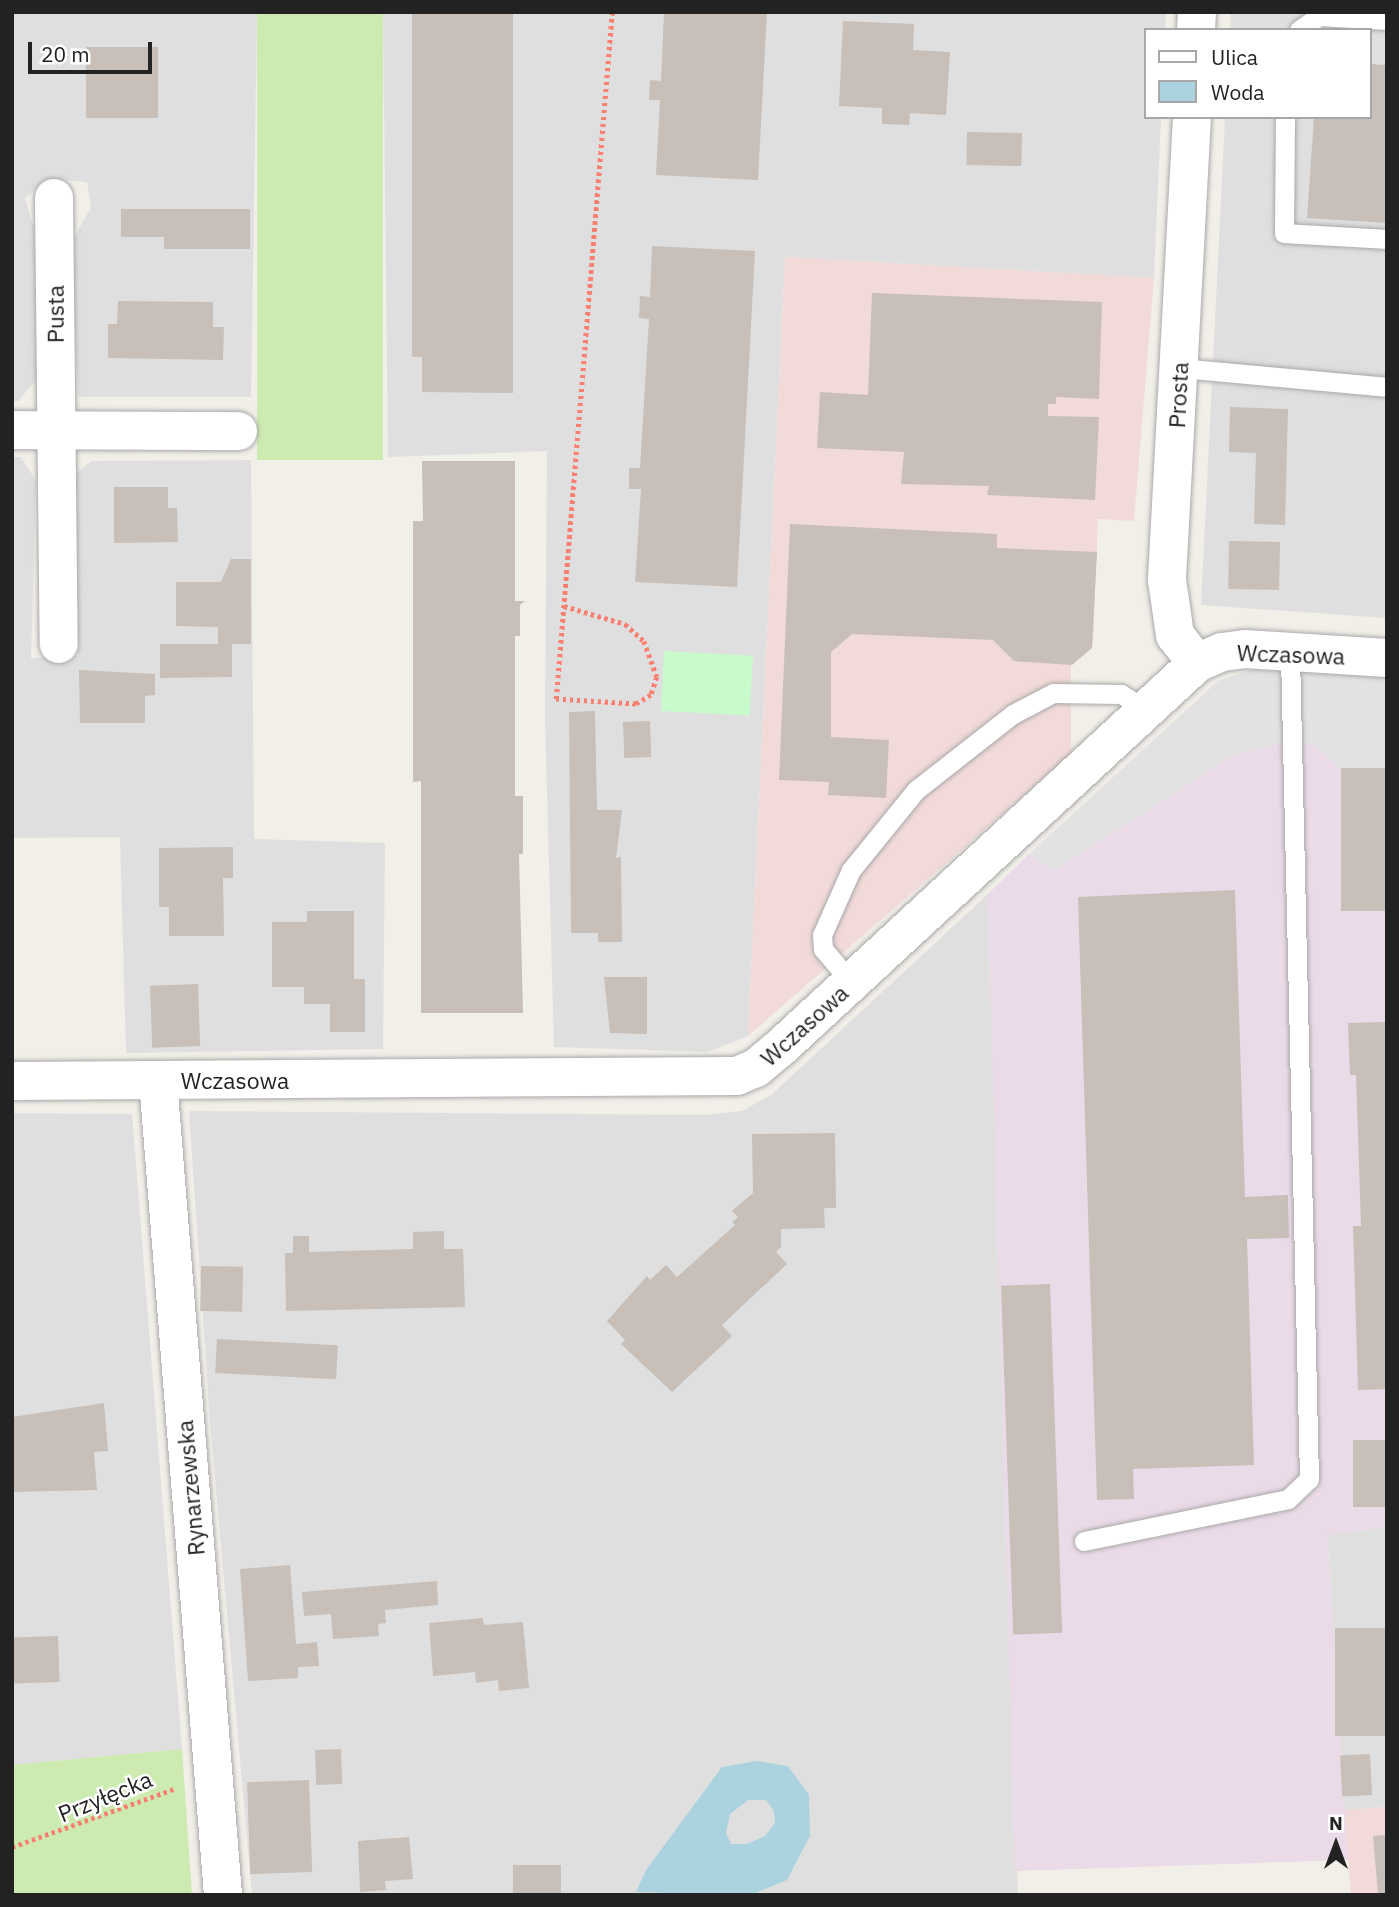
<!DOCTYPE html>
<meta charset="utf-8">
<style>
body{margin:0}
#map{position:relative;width:1399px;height:1907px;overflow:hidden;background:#f2efe9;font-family:"IBM Plex Sans",sans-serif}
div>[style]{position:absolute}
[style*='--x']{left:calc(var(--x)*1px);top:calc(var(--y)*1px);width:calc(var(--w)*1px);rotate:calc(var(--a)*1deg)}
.residential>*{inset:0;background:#e0dfdf}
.commercial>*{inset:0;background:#f2dad9}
.industrial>*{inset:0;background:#ebdbe8}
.grass>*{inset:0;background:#cdebb0;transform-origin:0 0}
.park>*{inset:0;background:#c8facc;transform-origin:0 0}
.parking>*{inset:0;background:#e2e2e2}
.water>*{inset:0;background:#aad3df}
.building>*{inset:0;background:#c7bfb8;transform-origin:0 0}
.path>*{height:4.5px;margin-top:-2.25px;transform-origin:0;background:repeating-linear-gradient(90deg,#fa8072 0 3.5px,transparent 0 7px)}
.roads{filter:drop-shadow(0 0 2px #a9a9a9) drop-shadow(0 0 2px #a9a9a9)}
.lane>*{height:19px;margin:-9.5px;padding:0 9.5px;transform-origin:9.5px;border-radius:9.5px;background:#fff}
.street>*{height:38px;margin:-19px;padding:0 19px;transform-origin:19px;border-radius:19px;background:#fff}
span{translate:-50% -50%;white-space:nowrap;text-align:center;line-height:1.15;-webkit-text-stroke:5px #fff;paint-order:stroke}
.street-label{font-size:23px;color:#222}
.frame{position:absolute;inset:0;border:14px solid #222;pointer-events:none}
.legend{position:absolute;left:1144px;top:28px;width:228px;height:91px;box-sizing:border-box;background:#fff;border:2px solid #a7a7a7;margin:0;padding:9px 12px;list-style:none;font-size:21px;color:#222}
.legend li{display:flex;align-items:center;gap:14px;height:35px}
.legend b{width:35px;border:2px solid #a7a7a7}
.north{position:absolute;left:1301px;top:1809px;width:70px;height:70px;-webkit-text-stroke:5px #fff;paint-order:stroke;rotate:0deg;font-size:19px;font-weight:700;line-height:28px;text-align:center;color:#222}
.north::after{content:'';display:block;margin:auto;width:24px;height:32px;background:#222;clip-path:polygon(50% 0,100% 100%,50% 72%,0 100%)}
.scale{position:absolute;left:28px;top:42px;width:124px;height:32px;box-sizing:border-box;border:4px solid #222;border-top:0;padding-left:9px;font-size:21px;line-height:24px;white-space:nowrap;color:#222;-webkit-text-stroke:5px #fff;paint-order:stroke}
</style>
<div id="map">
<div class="residential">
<div style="clip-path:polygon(12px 12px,257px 12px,251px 397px,79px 397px,70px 244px,91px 208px,87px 182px,48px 179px,25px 198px,32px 223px,43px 237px,37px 379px,18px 401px,12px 401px)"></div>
<div style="clip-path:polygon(383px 12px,1166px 12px,1165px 30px,1145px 30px,1145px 117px,1161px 117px,1154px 278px,785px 257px,748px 1036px,708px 1052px,554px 1047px,545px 719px,547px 451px,388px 457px)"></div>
<div style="clip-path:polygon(1231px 12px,1387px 12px,1387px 618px,1201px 605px,1225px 117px,1369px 117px,1369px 30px,1230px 30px)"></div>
<div style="clip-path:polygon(12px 457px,21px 457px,36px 481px,31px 658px,78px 656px,68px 479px,92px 461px,251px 460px,254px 839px,385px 843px,383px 1049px,126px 1053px,120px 837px,12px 838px)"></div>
<div style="clip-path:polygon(988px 894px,1018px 1895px,252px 1895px,210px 1422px,189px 1111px,705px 1115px,742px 1111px,771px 1095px)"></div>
<div style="clip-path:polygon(12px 1113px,132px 1114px,182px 1749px,12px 1765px)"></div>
<div style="clip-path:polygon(1387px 1527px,1387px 1807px,1344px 1810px,1327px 1534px)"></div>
</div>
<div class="commercial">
<div style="clip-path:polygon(785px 257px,1154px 278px,1134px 521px,1098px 519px,1093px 644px,1071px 664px,1071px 754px,748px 1036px)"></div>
<div style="clip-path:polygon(1387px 1807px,1387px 1895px,1351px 1895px,1344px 1810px)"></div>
</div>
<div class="industrial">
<div style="clip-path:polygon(1277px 744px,1314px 744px,1341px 769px,1387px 768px,1387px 1527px,1327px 1535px,1348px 1860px,1015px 1871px,988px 894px,1030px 853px,1053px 871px,1234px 755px)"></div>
</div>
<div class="grass">
<div style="left:257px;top:12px;width:126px;height:448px"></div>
<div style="clip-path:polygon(182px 1749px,192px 1895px,12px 1895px,12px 1765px)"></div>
</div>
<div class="park">
<div style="left:664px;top:651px;width:89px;height:60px;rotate:3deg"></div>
</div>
<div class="parking">
<div style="clip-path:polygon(1250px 670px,1387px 677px,1387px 768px,1341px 769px,1314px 744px,1277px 744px,1234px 755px,1053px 871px,1030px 853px,1218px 681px)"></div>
</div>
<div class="water">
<div style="clip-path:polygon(evenodd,756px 1761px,788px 1766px,809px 1795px,810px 1836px,787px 1880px,751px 1895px,636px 1892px,646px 1870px,722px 1767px,756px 1761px,748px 1800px,766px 1800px,774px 1811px,775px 1823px,765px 1836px,747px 1844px,731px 1844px,726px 1833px,730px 1814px,748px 1800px)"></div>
</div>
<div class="building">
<div style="clip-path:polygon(412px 12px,513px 12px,513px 393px,422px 392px,422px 357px,412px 357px)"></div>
<div style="clip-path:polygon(664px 12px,767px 12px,758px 180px,656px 175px,660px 100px,649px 100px,650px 80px,661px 81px)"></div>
<div style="clip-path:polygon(843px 21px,914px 24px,913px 50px,950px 52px,946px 115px,910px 113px,909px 125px,882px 124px,882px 108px,839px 106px)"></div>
<div style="left:86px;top:47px;width:72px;height:71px"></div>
<div style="clip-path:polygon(1369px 64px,1387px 65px,1387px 223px,1307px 218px,1314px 117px,1369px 117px)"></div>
<div style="left:967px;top:132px;width:55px;height:33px;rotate:1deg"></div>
<div style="clip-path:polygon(121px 209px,250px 209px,250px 249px,164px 249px,164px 237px,121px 237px)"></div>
<div style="clip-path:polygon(652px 246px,755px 251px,737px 587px,635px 582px,641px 489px,629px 489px,629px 468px,640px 468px,649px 319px,639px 318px,640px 296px,650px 297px)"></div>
<div style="clip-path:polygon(872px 293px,1102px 302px,1099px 399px,1056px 397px,1056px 404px,1048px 404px,1048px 416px,1099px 417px,1095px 500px,987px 495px,989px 486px,901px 484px,904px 452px,817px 448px,820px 392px,868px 395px)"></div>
<div style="clip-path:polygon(118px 301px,213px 302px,213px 327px,224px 327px,223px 360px,108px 358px,108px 324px,117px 324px)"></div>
<div style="clip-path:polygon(1230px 407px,1288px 409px,1285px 525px,1254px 524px,1256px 453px,1229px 452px)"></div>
<div style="clip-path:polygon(422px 461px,515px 461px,515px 601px,525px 601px,520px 605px,520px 636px,515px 636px,515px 796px,523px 796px,523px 854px,519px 854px,523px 1013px,421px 1013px,421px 781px,413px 782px,413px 521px,423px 521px)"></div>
<div style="clip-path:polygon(114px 487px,168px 487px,168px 508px,177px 508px,178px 542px,114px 543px)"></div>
<div style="clip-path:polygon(790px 524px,997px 534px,997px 548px,1097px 552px,1092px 648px,1072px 665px,1014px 661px,993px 640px,852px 634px,831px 652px,831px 737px,889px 740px,886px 798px,828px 795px,829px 782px,779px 780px)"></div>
<div style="left:1229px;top:541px;width:51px;height:48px;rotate:1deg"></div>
<div style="clip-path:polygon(231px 559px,251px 559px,251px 644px,232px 644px,232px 677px,160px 678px,160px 644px,218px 644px,218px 627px,176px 626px,176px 582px,221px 582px)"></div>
<div style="clip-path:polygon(79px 670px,155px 674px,155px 695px,145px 696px,145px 723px,80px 723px)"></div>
<div style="clip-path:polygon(595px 711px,597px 810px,622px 810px,616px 858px,621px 857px,622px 942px,598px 942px,598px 933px,571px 933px,569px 712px)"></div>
<div style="left:650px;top:721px;width:36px;height:27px;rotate:88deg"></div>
<div style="left:1387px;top:768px;width:143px;height:46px;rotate:90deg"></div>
<div style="clip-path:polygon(233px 847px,233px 878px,223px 878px,224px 936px,169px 936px,169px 907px,159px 907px,159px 848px)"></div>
<div style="clip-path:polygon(1235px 890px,1245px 1197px,1288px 1195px,1289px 1238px,1247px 1239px,1254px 1465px,1133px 1469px,1134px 1499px,1097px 1500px,1078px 897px)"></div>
<div style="clip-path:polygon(307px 911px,354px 911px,354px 979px,365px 979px,365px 1032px,330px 1032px,330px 1004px,304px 1004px,304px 987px,272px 987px,272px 922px,307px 922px)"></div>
<div style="clip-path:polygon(604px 977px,647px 977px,647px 1034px,610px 1033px)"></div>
<div style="left:198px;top:984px;width:62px;height:48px;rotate:88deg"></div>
<div style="clip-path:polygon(1387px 1022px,1387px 1389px,1358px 1390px,1353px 1226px,1361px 1226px,1356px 1075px,1350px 1075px,1348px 1023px)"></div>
<div style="clip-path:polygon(835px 1133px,836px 1208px,824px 1208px,825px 1228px,781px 1229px,781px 1247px,776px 1252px,787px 1264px,722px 1325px,732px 1336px,672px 1392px,621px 1344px,625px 1340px,607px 1321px,647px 1276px,650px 1280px,666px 1265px,677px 1277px,735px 1225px,732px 1222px,738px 1217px,732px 1211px,753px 1193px,752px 1134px)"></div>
<div style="clip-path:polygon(444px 1231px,444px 1249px,463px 1249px,465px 1307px,286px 1311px,285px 1253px,293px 1253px,293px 1236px,309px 1236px,309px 1252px,413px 1249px,413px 1232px)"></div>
<div style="left:201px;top:1266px;width:42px;height:45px;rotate:1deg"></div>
<div style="left:1050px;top:1284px;width:349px;height:49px;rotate:88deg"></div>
<div style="left:217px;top:1339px;width:121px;height:34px;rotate:3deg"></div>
<div style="clip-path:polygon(104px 1403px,108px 1451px,94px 1452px,97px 1490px,12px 1492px,12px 1417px)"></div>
<div style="left:1387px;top:1440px;width:67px;height:34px;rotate:90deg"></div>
<div style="clip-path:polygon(290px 1565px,296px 1644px,317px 1642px,319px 1666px,298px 1667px,298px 1678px,248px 1681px,240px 1569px)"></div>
<div style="clip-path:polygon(437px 1581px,438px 1605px,385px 1610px,386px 1623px,378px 1624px,379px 1636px,333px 1639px,331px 1614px,304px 1616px,302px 1592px)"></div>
<div style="clip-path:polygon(483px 1618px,484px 1625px,523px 1622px,529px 1688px,499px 1691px,498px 1680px,476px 1683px,475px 1672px,433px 1676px,429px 1623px)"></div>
<div style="left:1387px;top:1628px;width:108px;height:52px;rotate:90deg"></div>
<div style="left:58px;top:1636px;width:46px;height:46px;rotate:88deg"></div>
<div style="left:341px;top:1749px;width:35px;height:26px;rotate:88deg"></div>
<div style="left:1370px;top:1754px;width:41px;height:30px;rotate:87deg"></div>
<div style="left:309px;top:1780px;width:92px;height:62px;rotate:88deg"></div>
<div style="clip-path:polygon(1387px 1835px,1387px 1895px,1378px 1895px,1373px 1836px)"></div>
<div style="clip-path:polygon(409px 1837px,413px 1879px,385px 1881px,386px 1890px,360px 1892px,358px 1841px)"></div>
<div style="left:561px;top:1865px;width:30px;height:48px;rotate:90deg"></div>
</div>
<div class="path">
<div style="--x:564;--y:606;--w:64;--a:16.4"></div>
<div style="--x:625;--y:624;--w:25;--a:42"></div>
<div style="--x:644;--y:641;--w:38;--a:70"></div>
<div style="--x:657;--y:677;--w:19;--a:108"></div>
<div style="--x:651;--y:695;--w:17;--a:149"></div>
<div style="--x:636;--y:704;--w:80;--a:-176.4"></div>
<div style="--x:556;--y:699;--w:689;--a:-85.34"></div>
<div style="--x:12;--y:1847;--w:172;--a:-19.7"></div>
</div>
<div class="roads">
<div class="lane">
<div style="--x:1299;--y:30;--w:24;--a:-35"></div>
<div style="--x:1319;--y:16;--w:68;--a:3.4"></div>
<div style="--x:1285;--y:117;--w:116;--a:90.5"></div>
<div style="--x:1284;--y:233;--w:103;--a:3.3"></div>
<div style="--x:1180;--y:368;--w:208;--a:5.2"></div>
<div style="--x:851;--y:982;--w:43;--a:-130.3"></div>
<div style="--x:823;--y:949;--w:14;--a:-94"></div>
<div style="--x:822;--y:935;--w:71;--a:-66"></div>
<div style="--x:851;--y:870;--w:103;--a:-50.9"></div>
<div style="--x:916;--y:790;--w:123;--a:-38.1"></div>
<div style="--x:1013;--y:714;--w:45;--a:-27.7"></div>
<div style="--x:1053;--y:693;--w:68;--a:0.8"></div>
<div style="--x:1121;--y:694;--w:31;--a:32"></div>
<div style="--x:1084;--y:1541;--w:208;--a:-11.6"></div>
<div style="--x:1288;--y:1499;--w:29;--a:-44"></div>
<div style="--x:1309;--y:1479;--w:827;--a:-91.32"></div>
</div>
<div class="street">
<div style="--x:1196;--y:30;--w:18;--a:-87"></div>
<div style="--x:1192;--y:117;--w:464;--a:93.1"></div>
<div style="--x:1167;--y:580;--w:56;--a:81.7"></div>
<div style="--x:1175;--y:635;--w:36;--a:52"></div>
<div style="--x:54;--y:198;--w:446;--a:89.4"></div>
<div style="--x:12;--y:430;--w:226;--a:0.3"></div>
<div style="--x:158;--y:1080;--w:818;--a:85.44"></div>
<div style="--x:12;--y:1081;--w:725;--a:-0.4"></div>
<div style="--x:737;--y:1076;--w:21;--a:-23"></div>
<div style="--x:756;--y:1068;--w:30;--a:-40"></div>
<div style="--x:779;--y:1049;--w:569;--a:-42.72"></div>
<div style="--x:1197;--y:663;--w:27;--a:-24"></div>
<div style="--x:1222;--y:652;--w:23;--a:-7"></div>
<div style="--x:1245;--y:649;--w:142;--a:3.6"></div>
</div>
</div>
<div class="street-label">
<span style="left:55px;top:314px;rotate:-90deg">Pusta</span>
<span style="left:1178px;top:395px;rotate:-87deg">Prosta</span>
<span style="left:1291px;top:654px;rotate:2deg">Wczasowa</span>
<span style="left:804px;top:1025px;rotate:-42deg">Wczasowa</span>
<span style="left:235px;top:1080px">Wczasowa</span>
<span style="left:190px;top:1488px;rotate:-95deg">Rynarzewska</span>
<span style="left:105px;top:1796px;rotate:-22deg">Przyłęcka</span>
</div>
<div class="frame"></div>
<ul class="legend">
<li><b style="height:9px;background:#fff"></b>Ulica</li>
<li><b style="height:19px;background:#aad3df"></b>Woda</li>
</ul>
<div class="north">N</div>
<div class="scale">20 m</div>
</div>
